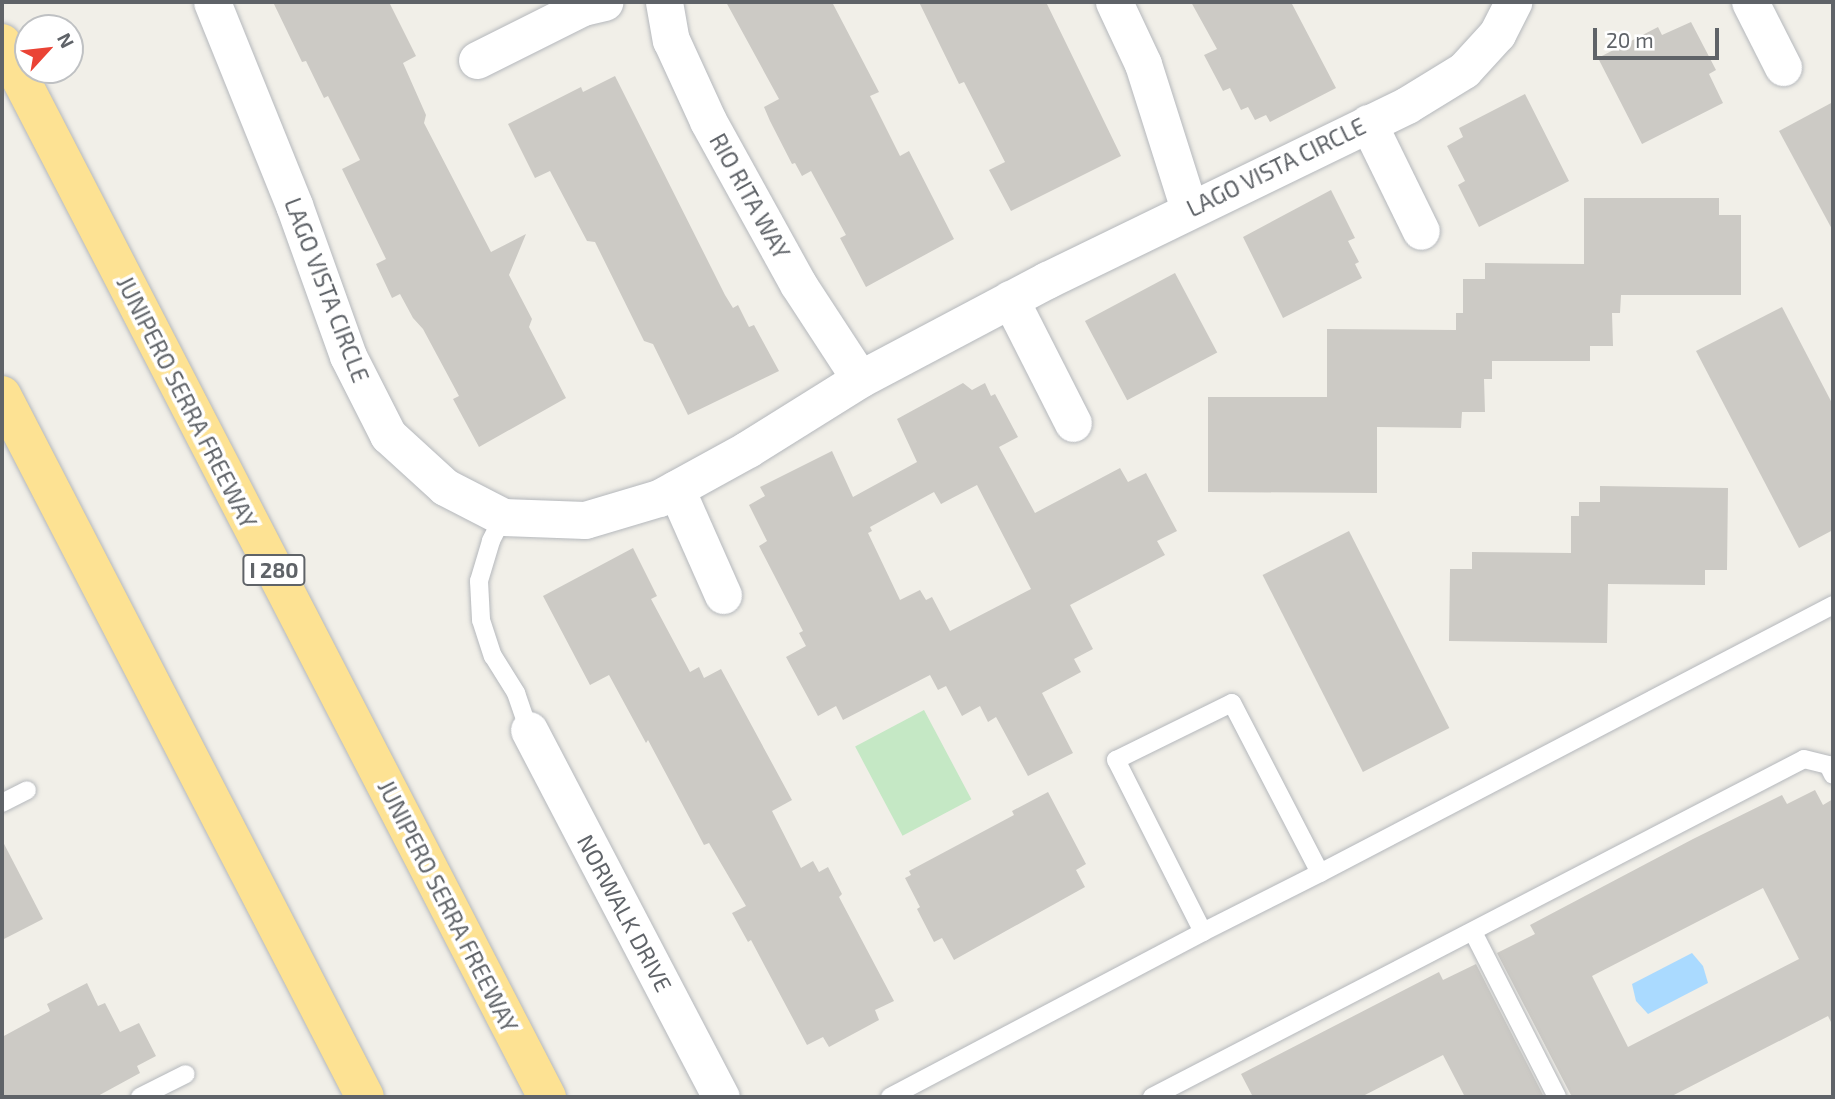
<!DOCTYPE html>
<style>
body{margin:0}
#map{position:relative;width:1835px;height:1099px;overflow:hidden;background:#f1efe8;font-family:"Exo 2",sans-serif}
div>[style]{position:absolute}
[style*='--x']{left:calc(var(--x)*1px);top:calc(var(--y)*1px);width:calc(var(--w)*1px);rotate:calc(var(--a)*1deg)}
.green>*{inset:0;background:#c5e8c5;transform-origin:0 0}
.water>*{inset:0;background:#aadaff}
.building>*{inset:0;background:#cccac5;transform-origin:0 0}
.roads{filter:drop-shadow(0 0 2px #b5b8bc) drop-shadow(0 0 2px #b5b8bc)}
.service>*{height:18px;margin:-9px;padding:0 9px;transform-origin:9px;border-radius:9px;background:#fff}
.minor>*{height:37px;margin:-18.5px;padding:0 18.5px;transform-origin:18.5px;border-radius:18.5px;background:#fff}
.motorway>*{height:38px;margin:-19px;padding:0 19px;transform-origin:19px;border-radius:19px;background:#fde293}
span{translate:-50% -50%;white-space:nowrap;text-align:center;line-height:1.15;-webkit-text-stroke:7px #fff;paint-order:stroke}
.shield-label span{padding:2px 5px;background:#fff;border:2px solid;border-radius:5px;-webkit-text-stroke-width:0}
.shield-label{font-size:21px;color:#5f6368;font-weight:700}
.street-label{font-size:23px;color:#5f6368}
.frame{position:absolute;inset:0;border:4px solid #5f6368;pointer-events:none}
.north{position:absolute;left:14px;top:14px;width:70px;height:70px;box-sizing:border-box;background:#fff;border:2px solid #bfc1c3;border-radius:50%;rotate:63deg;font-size:19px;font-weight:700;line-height:28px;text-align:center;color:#5f6368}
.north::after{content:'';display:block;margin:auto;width:24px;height:32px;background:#ea4335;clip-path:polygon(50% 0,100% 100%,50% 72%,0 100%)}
.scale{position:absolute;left:1593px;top:28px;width:126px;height:32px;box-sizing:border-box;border:4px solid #5f6368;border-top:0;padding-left:9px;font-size:21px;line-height:24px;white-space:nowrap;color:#5f6368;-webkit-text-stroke:5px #fff;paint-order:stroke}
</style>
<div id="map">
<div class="green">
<div style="left:924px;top:710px;width:101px;height:78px;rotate:62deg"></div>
</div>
<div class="water">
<div style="clip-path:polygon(1692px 953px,1703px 966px,1708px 983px,1648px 1014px,1636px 1001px,1632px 984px)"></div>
</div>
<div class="building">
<div style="clip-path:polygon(273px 2px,389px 2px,416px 56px,403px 63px,426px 115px,424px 123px,491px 252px,526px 234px,509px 275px,532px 319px,529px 327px,566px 398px,479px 447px,453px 399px,459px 396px,423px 329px,413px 318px,400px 294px,392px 298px,376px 264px,386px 259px,342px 169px,360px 160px,328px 96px,324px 98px,306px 61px,302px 62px)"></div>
<div style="clip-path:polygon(726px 2px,832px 2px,879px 92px,870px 96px,900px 156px,909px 151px,954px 239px,866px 287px,840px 238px,846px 235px,811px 171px,802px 176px,795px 163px,792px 164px,770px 121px,764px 107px,779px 99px)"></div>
<div style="clip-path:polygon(919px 2px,1046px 2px,1121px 156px,1011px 211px,989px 170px,1005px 162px,964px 82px,959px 84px)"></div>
<div style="clip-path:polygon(1191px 2px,1291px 2px,1336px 88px,1270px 122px,1266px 115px,1255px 120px,1248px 107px,1241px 110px,1230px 88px,1223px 91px,1204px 55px,1217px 49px)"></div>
<div style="clip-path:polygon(1691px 22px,1716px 70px,1709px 74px,1723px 103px,1642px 144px,1598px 58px,1658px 27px,1662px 35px)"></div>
<div style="clip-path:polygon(615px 76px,725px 295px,733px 308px,738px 305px,749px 327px,754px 325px,779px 371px,688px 415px,653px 344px,644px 341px,595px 242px,587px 241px,550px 171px,535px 178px,508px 124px,581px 87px,583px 92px)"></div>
<div style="clip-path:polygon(1525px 94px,1569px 181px,1479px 227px,1458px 185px,1465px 181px,1447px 146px,1463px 137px,1459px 128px)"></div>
<div style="clip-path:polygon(1833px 102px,1833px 231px,1779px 131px)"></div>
<div style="clip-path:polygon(1331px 190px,1355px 238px,1348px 241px,1359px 262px,1355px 264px,1362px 278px,1283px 318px,1243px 237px)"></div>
<div style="clip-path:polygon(1584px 198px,1719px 198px,1719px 215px,1741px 215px,1741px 295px,1621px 295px,1620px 313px,1612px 313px,1613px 346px,1590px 346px,1590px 361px,1492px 361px,1492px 379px,1484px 379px,1485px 412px,1462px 412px,1461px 428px,1377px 427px,1377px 493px,1208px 492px,1208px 397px,1327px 397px,1327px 329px,1456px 330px,1456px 313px,1463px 313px,1463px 279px,1485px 279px,1485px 263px,1584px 264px)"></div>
<div style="left:1175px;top:273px;width:90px;height:102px;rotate:62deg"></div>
<div style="clip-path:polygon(1782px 307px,1833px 405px,1833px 530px,1799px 548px,1696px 351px)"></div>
<div style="clip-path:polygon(evenodd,963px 383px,972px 390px,985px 383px,991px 396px,995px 394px,1018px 437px,999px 447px,1035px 513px,1120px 468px,1128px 482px,1146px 473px,1177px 531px,1157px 541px,1165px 555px,1070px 605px,1093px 649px,1074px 659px,1081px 672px,1042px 693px,1073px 753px,1028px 776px,996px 717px,988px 722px,980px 706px,962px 716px,946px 686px,938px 690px,930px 675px,843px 720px,836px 706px,818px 716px,786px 657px,806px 646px,799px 633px,803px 631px,759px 546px,767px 541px,749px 505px,765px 496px,760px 487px,832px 451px,853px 497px,917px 462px,897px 419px,963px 383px,977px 485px,1031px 589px,950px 631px,932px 597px,926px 600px,920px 590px,900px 600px,868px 533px,872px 531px,870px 527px,934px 492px,941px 504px,977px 485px)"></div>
<div style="clip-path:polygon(1600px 486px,1728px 488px,1727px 570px,1705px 570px,1705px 585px,1608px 584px,1607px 643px,1449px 641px,1450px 569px,1472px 569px,1472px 552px,1571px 553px,1571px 516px,1579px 516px,1579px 502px,1600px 502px)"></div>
<div style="left:1349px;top:531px;width:221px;height:97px;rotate:63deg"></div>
<div style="clip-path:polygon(633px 548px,657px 596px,651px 599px,690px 672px,699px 667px,704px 678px,721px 669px,792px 800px,772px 811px,801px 868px,813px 861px,819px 872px,828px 867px,842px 894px,839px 897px,894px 1001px,875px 1010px,879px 1020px,829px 1047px,823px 1037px,807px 1045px,751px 940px,748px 942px,732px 913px,746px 906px,709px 843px,704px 845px,648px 740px,646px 743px,609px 675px,590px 685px,543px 596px)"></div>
<div style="clip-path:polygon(evenodd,1815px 790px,1823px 805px,1833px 799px,1833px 1026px,1828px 1016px,1670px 1097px,1572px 1097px,1497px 953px,1535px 934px,1530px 925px,1693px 839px,1782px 795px,1787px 804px,1815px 790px,1763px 888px,1799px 959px,1628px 1047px,1592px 976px,1763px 888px)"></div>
<div style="clip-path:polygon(1048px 792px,1086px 864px,1076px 870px,1085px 887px,954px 960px,942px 938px,934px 942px,917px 909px,920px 907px,905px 878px,911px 875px,909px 871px,1014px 815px,1012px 811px)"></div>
<div style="clip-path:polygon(2px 840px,43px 919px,2px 940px)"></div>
<div style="clip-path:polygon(1476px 964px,1543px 1095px,1465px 1097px,1443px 1055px,1361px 1097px,1253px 1097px,1241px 1074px,1439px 972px,1443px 980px)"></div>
<div style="clip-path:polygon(87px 983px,98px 1006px,105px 1003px,120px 1032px,139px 1023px,156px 1056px,137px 1066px,140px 1073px,96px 1097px,2px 1097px,2px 1037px,50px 1011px,47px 1004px)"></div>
</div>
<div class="roads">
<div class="service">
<div style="--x:503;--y:517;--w:27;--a:117"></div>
<div style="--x:491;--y:541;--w:42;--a:106.7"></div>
<div style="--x:479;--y:581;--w:39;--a:87"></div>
<div style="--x:481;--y:620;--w:38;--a:72"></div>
<div style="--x:493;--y:656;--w:44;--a:58.1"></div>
<div style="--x:516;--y:693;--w:39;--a:71"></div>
<div style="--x:2;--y:803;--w:28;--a:-27"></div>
<div style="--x:1203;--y:932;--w:131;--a:-26.8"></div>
<div style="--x:1473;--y:932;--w:185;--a:63"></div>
<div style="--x:140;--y:1097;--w:51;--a:-26.6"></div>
<div style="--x:890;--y:1097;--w:354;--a:-27.8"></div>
<div style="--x:1203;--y:932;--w:193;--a:-116.8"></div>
<div style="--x:1116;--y:760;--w:129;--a:-26.2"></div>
<div style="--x:1232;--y:703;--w:191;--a:62.6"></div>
<div style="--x:1320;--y:873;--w:579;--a:-27.58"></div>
<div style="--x:1152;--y:1097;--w:734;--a:-27.4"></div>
<div style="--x:1804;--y:759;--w:25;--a:14"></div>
<div style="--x:1828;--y:765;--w:11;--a:63"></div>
</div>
<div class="minor">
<div style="--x:212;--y:2;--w:219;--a:68"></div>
<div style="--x:294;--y:205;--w:160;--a:70.3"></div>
<div style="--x:348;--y:356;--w:89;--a:63.1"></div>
<div style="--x:388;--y:435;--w:77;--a:42.4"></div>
<div style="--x:445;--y:487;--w:65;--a:27.3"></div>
<div style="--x:503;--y:517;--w:82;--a:2.1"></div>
<div style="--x:585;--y:520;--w:77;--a:-16.6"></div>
<div style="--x:659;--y:498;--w:102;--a:-28.8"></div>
<div style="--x:748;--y:449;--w:132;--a:-32"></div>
<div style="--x:860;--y:379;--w:212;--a:-27.9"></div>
<div style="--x:1047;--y:280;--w:400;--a:-25.9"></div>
<div style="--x:1407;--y:105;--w:67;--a:-31.6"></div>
<div style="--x:1464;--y:70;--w:49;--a:-47.5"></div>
<div style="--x:1497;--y:34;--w:36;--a:-63"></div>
<div style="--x:664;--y:2;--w:39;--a:80"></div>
<div style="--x:671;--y:40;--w:89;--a:65.4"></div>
<div style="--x:708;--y:121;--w:186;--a:61.1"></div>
<div style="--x:798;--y:284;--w:113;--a:56.9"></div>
<div style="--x:1114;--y:2;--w:68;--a:64.9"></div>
<div style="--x:1143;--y:64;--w:152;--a:72.4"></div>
<div style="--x:1750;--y:2;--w:73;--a:63.1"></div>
<div style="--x:477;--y:60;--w:119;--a:-26.6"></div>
<div style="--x:583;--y:7;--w:22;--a:-13"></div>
<div style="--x:1368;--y:123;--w:120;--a:63.9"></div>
<div style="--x:1010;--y:299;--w:139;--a:63.1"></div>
<div style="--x:676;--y:489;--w:116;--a:66.1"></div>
<div style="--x:529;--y:730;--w:414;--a:62.4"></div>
</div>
<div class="motorway">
<div style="--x:2;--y:43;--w:1187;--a:62.66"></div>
<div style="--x:2;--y:395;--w:790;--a:62.66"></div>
</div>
</div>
<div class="shield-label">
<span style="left:274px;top:570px">I 280</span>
</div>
<div class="street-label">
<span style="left:1276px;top:167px;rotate:-26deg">LAGO VISTA CIRCLE</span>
<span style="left:750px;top:196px;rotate:61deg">RIO RITA WAY</span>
<span style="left:327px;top:290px;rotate:69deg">LAGO VISTA CIRCLE</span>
<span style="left:187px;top:402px;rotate:63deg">JUNIPERO SERRA FREEWAY</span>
<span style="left:448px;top:906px;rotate:63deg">JUNIPERO SERRA FREEWAY</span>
<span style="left:625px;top:913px;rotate:62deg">NORWALK DRIVE</span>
</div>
<div class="frame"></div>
<div class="north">N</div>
<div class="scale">20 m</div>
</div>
